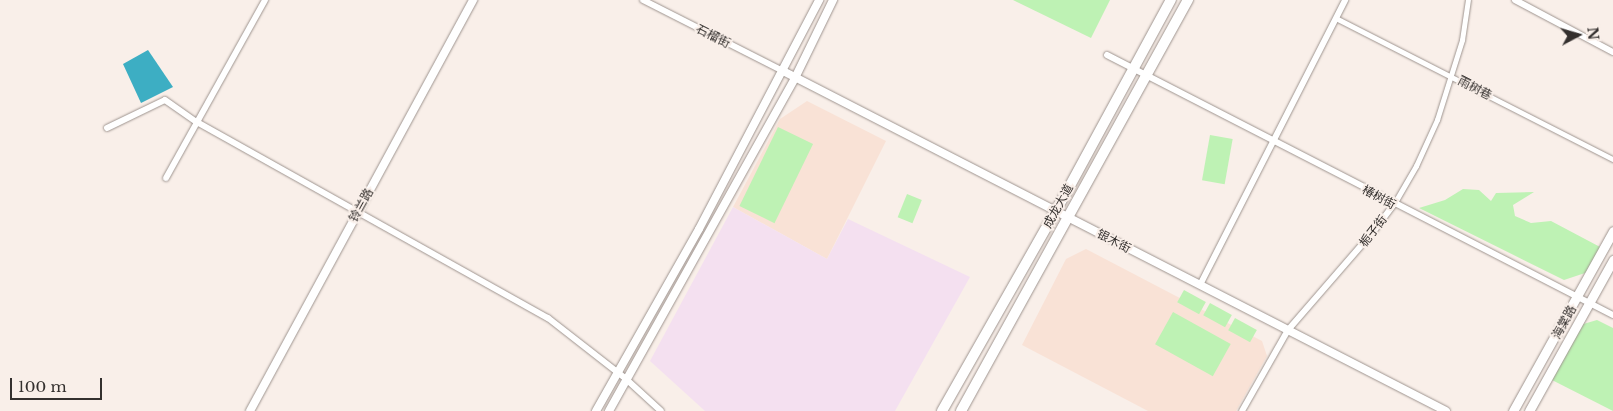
<!DOCTYPE html>
<meta charset="utf-8">
<style>
body{margin:0}
#map{position:relative;width:1613px;height:411px;overflow:hidden;background:#f9efe9;font-family:"Libre Baskerville","Noto Sans SC",serif}
div>[style]{position:absolute}
[style*='--x']{left:calc(var(--x)*1px);top:calc(var(--y)*1px);width:calc(var(--w)*1px);rotate:calc(var(--a)*1deg)}
.education>*{inset:0;background:#f9e2d6}
.medical>*{inset:0;background:#f4e0f0}
.green>*{inset:0;background:#bef2b4;transform-origin:0 0}
.water>*{inset:0;background:#3daec3}
.roads{filter:drop-shadow(0 0 1px #9e948f) drop-shadow(0 0 1px #9e948f)}
.pedestrian>*{height:4.5px;margin:-2.25px;padding:0 2.25px;transform-origin:2.25px;border-radius:2.25px;background:#fff}
.minor>*{height:6px;margin:-3px;padding:0 3px;transform-origin:3px;border-radius:3px;background:#fff}
.tertiary>*{height:8px;margin:-4px;padding:0 4px;transform-origin:4px;border-radius:4px;background:#fff}
.secondary>*{height:9px;margin:-4.5px;padding:0 4.5px;transform-origin:4.5px;border-radius:4.5px;background:#fff}
.trunk>*{height:10px;margin:-5px;padding:0 5px;transform-origin:5px;border-radius:5px;background:#fff}
span{translate:-50% -50%;white-space:nowrap;text-align:center;line-height:1.15;-webkit-text-stroke:4px #f9efe9;paint-order:stroke}
.street-label{font-size:12px;color:#34302e}
.north{position:absolute;left:1553px;top:10px;width:50px;height:50px;-webkit-text-stroke:4px #f9efe9;paint-order:stroke;rotate:84deg;font-size:14px;font-weight:700;line-height:20px;text-align:center;color:#34302e}
.north::after{content:'';display:block;margin:auto;width:18px;height:22px;background:#34302e;clip-path:polygon(50% 0,100% 100%,50% 72%,0 100%)}
.scale{position:absolute;left:10px;top:378px;width:92px;height:22px;box-sizing:border-box;border:2px solid #34302e;border-top:0;padding-left:6px;font-size:15px;line-height:18px;white-space:nowrap;color:#34302e;-webkit-text-stroke:4px #f9efe9;paint-order:stroke}
</style>
<div id="map">
<div class="education">
<div style="clip-path:polygon(807px 101px,886px 141px,827px 259px,733px 207px,780px 119px)"></div>
<div style="clip-path:polygon(1086px 249px,1262px 341px,1267px 356px,1236px 411px,1148px 411px,1022px 345px,1066px 259px)"></div>
</div>
<div class="medical">
<div style="clip-path:polygon(733px 207px,827px 259px,848px 219px,970px 277px,895px 411px,705px 411px,650px 361px)"></div>
</div>
<div class="green">
<div style="clip-path:polygon(1013px 0,1110px 0,1091px 38px)"></div>
<div style="left:778px;top:127px;width:39px;height:88px;rotate:26deg"></div>
<div style="left:1210px;top:135px;width:23px;height:46px;rotate:10deg"></div>
<div style="clip-path:polygon(1463px 189px,1479px 190px,1491px 201px,1496px 193px,1534px 192px,1513px 205px,1515px 216px,1531px 223px,1551px 221px,1602px 248px,1588px 272px,1564px 280px,1419px 208px,1445px 200px)"></div>
<div style="left:907px;top:194px;width:16px;height:25px;rotate:22deg"></div>
<div style="left:1184px;top:290px;width:25px;height:14px;rotate:29deg"></div>
<div style="left:1210px;top:303px;width:25px;height:14px;rotate:29deg"></div>
<div style="left:1173px;top:312px;width:66px;height:37px;rotate:29deg"></div>
<div style="left:1235px;top:318px;width:25px;height:14px;rotate:29deg"></div>
<div style="clip-path:polygon(1597px 320px,1613px 328px,1613px 411px,1550px 379px,1580px 325px)"></div>
</div>
<div class="water">
<div style="clip-path:polygon(148px 50px,173px 87px,141px 103px,123px 64px)"></div>
</div>
<div class="roads">
<div class="pedestrian">
<div style="--x:1336;--y:18;--w:311;--a:27"></div>
<div style="--x:1394;--y:204;--w:44;--a:-59.9"></div>
<div style="--x:1416;--y:166;--w:51;--a:-65.5"></div>
<div style="--x:1437;--y:120;--w:84;--a:-72.6"></div>
<div style="--x:1462;--y:40;--w:40;--a:-81.5"></div>
</div>
<div class="minor">
<div style="--x:643;--y:0;--w:157;--a:26.9"></div>
<div style="--x:1515;--y:0;--w:111;--a:28"></div>
<div style="--x:1107;--y:55;--w:569;--a:27.2"></div>
<div style="--x:107;--y:128;--w:64;--a:-25.8"></div>
<div style="--x:165;--y:100;--w:39;--a:35"></div>
<div style="--x:197;--y:122;--w:402;--a:29.2"></div>
<div style="--x:548;--y:318;--w:99;--a:38"></div>
<div style="--x:626;--y:379;--w:47;--a:42.4"></div>
<div style="--x:166;--y:178;--w:204;--a:-60.9"></div>
<div style="--x:1200;--y:285;--w:320;--a:-63"></div>
<div style="--x:1242;--y:411;--w:93;--a:-60.4"></div>
<div style="--x:1288;--y:330;--w:130;--a:-49.1"></div>
<div style="--x:1373;--y:232;--w:35;--a:-53"></div>
</div>
<div class="tertiary">
<div style="--x:783;--y:71;--w:745;--a:27.15"></div>
<div style="--x:250;--y:411;--w:468;--a:-61.5"></div>
<div style="--x:596;--y:411;--w:209;--a:-60.5"></div>
<div style="--x:699;--y:229;--w:259;--a:-62.3"></div>
<div style="--x:609;--y:411;--w:381;--a:-60.8"></div>
<div style="--x:795;--y:78;--w:87;--a:-64"></div>
</div>
<div class="secondary">
<div style="--x:1513;--y:411;--w:206;--a:-60.9"></div>
<div style="--x:1529;--y:411;--w:173;--a:-60.9"></div>
</div>
<div class="trunk">
<div style="--x:942;--y:411;--w:251;--a:-60.4"></div>
<div style="--x:1066;--y:193;--w:220;--a:-61.5"></div>
<div style="--x:961;--y:411;--w:470;--a:-61.1"></div>
</div>
</div>
<div class="street-label">
<span style="left:713px;top:36px;rotate:27deg">石榴街</span>
<span style="left:1475px;top:88px;rotate:27deg">雨树巷</span>
<span style="left:1379px;top:197px;rotate:28deg">椿树街</span>
<span style="left:361px;top:205px;rotate:-61deg">铃兰路</span>
<span style="left:1058px;top:206px;rotate:-61deg">成龙大道</span>
<span style="left:1373px;top:231px;rotate:-52deg">栀子街</span>
<span style="left:1114px;top:241px;rotate:27deg">银木街</span>
<span style="left:1564px;top:322px;rotate:-61deg">海棠路</span>
</div>
<div class="north">N</div>
<div class="scale">100 m</div>
</div>
